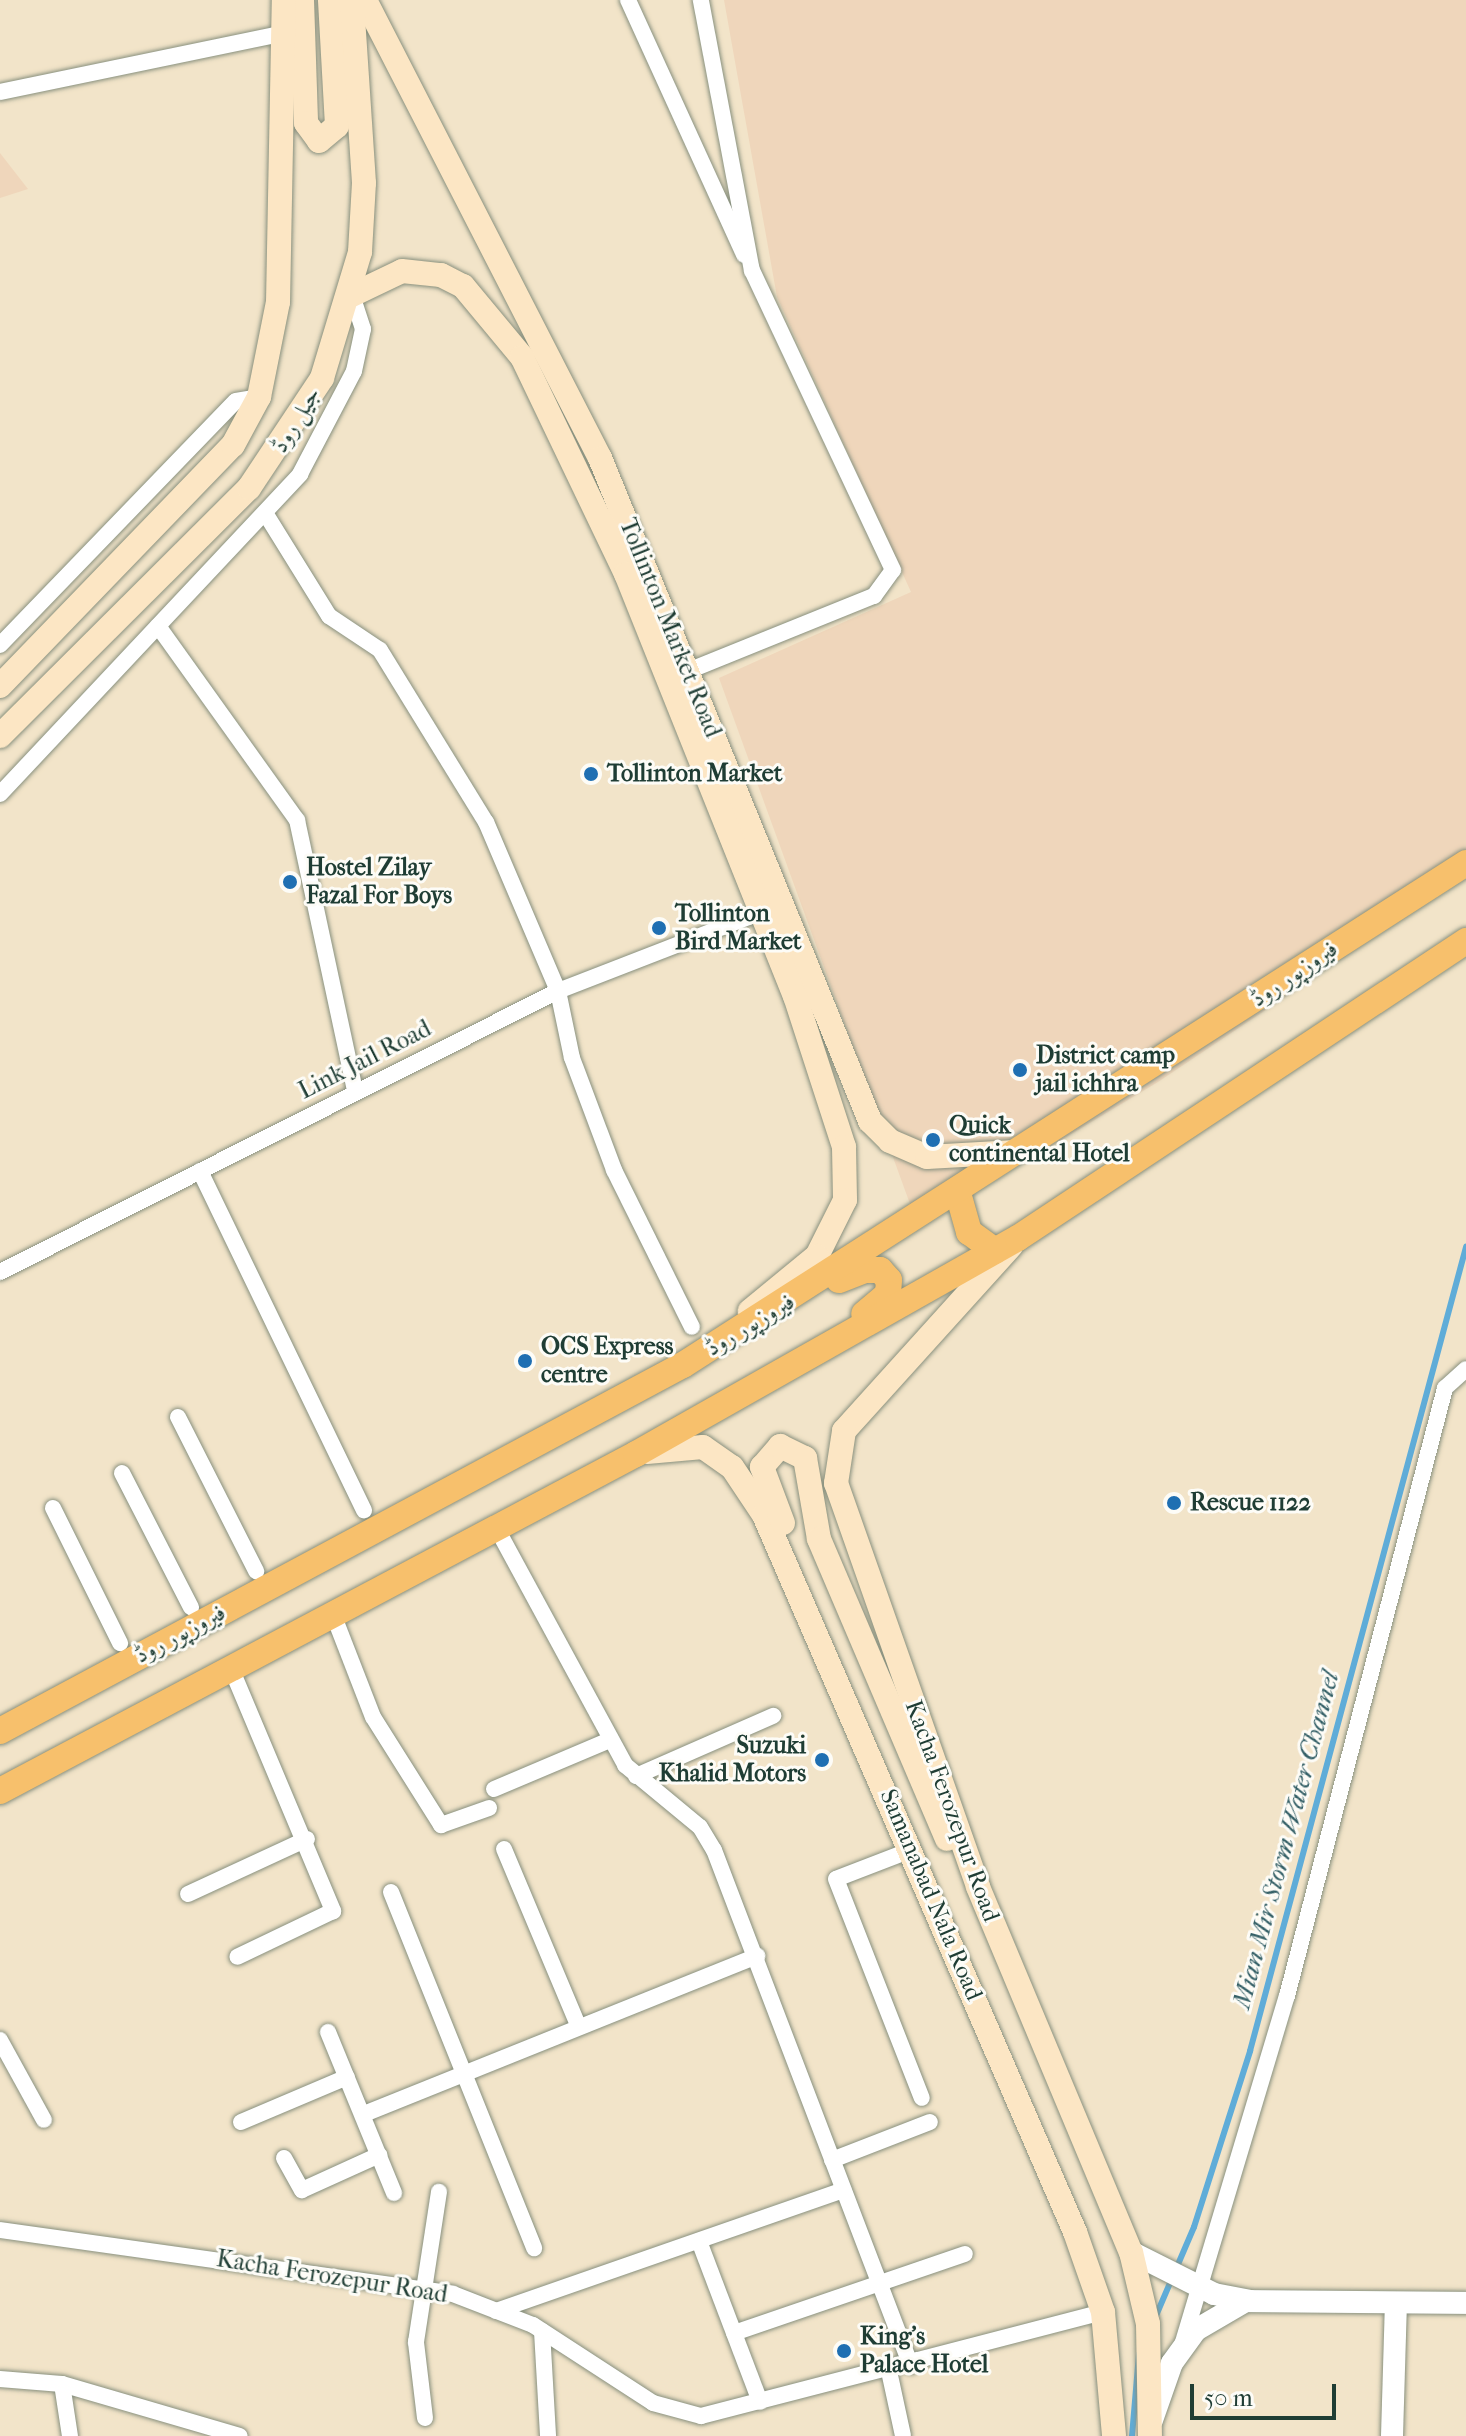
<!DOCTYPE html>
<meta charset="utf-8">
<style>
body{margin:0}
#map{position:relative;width:1466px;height:2436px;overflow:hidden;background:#f2e4c9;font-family:"IM FELL French Canon",Amiri,serif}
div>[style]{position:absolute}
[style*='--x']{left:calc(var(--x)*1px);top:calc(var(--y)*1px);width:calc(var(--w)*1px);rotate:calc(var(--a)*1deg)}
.built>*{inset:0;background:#efd6bb}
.stream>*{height:6px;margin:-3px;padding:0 3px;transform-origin:3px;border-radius:3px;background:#5facd8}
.roads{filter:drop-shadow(0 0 2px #88907e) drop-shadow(0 0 2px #88907e)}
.minor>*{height:16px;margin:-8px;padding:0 8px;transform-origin:8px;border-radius:8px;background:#fff}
.tertiary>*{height:22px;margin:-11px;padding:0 11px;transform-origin:11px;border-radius:11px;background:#fff}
.secondary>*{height:24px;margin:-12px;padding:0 12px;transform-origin:12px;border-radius:12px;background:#fce6c4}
.primary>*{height:26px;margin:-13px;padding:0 13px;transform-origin:13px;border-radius:13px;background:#f7c06c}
.dots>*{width:22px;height:22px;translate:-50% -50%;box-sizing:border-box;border:4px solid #fdfcf7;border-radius:50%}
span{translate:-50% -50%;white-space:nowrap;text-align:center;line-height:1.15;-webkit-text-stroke:6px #fdfcf7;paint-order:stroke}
.street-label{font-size:24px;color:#1f3d34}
.poi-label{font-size:24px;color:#1f3d34;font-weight:700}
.left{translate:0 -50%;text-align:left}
.right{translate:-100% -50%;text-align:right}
.water-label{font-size:26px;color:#325e65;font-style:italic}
.scale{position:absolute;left:1190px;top:2384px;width:146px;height:36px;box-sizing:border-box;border:4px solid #1f3d34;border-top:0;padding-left:10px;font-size:24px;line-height:28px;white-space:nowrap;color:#1f3d34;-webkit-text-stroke:6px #fdfcf7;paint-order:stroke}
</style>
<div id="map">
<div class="built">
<div style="clip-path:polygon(724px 0,1466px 0,1466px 876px,1158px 1082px,918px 1226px,719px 678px,911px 592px,777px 297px)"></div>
<div style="clip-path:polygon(0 153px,28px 189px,0 198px)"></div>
</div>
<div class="stream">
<div style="--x:1155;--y:2318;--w:99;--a:-66.8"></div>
<div style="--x:1194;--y:2227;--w:185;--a:-72.3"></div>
<div style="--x:1250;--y:2051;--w:833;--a:-74.96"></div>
<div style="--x:1132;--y:2436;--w:82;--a:-85.1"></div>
</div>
<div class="roads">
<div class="minor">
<div style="--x:628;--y:0;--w:280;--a:65.5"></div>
<div style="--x:0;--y:92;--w:291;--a:-11.7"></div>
<div style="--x:267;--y:516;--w:118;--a:58.2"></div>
<div style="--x:329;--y:616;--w:61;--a:33.7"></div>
<div style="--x:380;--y:650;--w:202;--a:58.4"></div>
<div style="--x:486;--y:822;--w:184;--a:66.9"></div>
<div style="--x:558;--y:991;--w:68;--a:78.2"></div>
<div style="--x:572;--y:1058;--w:120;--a:69.4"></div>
<div style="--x:614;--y:1170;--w:175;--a:63.6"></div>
<div style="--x:158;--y:626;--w:239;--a:54.4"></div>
<div style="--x:297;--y:820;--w:277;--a:77.9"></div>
<div style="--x:0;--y:645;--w:339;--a:-46"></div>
<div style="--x:236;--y:401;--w:23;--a:-10"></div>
<div style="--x:688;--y:671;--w:201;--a:-22"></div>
<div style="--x:874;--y:596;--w:32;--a:-54"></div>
<div style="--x:893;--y:570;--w:331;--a:-115.2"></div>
<div style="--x:752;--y:271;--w:276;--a:-100.7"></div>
<div style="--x:0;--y:794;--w:439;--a:-46.8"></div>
<div style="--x:300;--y:474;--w:116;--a:-62.3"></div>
<div style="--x:354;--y:371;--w:43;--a:-77.9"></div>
<div style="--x:363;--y:329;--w:36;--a:-108"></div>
<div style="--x:200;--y:1171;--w:377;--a:64.2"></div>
<div style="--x:0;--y:1272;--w:625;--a:-26.73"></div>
<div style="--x:558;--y:991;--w:219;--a:-21.2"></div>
<div style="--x:178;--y:1417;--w:173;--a:63.1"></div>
<div style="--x:122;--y:1473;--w:151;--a:62.8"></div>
<div style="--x:53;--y:1508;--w:151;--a:63.6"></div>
<div style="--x:496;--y:1527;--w:271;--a:61.5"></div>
<div style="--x:625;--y:1765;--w:97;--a:39.6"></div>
<div style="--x:700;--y:1827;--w:27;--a:59"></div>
<div style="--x:714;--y:1850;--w:552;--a:69.1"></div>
<div style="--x:333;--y:1614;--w:110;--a:68.8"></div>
<div style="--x:373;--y:1717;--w:128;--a:57.8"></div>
<div style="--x:441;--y:1825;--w:51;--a:-19.5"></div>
<div style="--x:231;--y:1668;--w:264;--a:67.2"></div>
<div style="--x:333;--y:1911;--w:106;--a:154.4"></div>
<div style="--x:636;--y:1776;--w:150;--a:-23.7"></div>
<div style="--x:494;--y:1789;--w:126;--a:-22.9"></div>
<div style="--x:504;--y:1849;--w:189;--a:67.2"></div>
<div style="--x:911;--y:1850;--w:80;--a:158.9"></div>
<div style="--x:836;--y:1879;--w:235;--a:68.6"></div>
<div style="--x:391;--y:1892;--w:384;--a:68.1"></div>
<div style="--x:188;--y:1894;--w:131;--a:-24.8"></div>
<div style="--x:328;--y:2032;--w:174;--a:67.7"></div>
<div style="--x:0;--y:2040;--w:91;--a:61.2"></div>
<div style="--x:364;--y:2114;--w:424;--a:-21.9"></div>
<div style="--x:241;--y:2122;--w:115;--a:-23"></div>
<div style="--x:284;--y:2158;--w:37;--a:61"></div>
<div style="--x:302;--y:2190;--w:85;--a:-24.4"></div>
<div style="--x:832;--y:2160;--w:105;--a:-21.2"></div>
<div style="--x:0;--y:2230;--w:457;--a:8"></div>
<div style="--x:453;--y:2294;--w:86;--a:21.2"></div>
<div style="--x:533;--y:2325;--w:143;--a:33"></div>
<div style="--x:653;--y:2403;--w:50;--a:15.2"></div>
<div style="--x:701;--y:2416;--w:415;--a:-14.5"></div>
<div style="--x:699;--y:2241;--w:172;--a:69.2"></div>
<div style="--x:496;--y:2311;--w:368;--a:-19.2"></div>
<div style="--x:542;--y:2331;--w:105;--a:86.7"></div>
<div style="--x:734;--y:2333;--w:244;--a:-18.9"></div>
<div style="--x:1183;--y:2342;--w:361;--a:-73.3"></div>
<div style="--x:1287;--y:1996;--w:628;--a:-75.43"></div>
<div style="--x:1445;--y:1388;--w:28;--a:-42"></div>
<div style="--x:889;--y:2371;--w:66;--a:77.8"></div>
<div style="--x:0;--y:2379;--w:62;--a:4.6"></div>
<div style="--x:62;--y:2384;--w:185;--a:16.3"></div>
<div style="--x:62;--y:2384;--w:53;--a:81.3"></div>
<div style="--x:425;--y:2418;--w:77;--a:-96.8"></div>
<div style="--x:416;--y:2342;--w:152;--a:-81.3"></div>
</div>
<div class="tertiary">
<div style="--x:1131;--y:2252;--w:93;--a:26.8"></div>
<div style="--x:1214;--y:2294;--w:36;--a:11"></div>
<div style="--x:1249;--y:2301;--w:217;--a:0.5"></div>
<div style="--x:1152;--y:2420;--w:60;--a:-70.7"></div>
<div style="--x:1172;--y:2363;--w:41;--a:-54"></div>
<div style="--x:1196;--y:2330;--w:56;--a:-30.3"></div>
<div style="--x:1392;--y:2436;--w:133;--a:-88.3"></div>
</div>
<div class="secondary">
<div style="--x:302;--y:0;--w:123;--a:88.1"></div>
<div style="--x:306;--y:123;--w:22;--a:54"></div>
<div style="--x:319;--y:141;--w:23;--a:-40"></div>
<div style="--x:337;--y:126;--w:126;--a:-93.2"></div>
<div style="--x:365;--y:0;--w:515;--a:62.84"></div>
<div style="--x:600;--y:458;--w:716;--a:67.84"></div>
<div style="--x:870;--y:1121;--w:28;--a:45"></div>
<div style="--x:890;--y:1141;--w:40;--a:23.4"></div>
<div style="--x:927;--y:1157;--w:89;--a:-3.2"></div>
<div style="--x:352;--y:295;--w:55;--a:-25.6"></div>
<div style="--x:402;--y:271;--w:39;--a:6"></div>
<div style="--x:441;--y:275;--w:25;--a:27"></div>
<div style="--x:463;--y:286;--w:92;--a:50.3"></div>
<div style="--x:522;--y:357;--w:241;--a:64.4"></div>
<div style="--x:626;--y:574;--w:455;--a:68.2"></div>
<div style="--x:795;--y:996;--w:159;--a:72"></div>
<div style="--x:844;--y:1147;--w:53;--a:88.9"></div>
<div style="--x:845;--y:1200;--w:63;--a:116.6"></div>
<div style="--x:817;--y:1256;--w:87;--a:140.6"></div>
<div style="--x:0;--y:686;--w:335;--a:-46"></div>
<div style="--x:233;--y:445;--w:55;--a:-61.6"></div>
<div style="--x:259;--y:397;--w:97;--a:-78.7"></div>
<div style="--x:278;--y:302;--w:302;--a:-88.9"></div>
<div style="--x:0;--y:736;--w:351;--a:-44.9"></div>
<div style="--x:249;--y:488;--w:132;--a:-56.4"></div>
<div style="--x:322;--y:378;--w:132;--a:-73.2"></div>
<div style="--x:360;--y:252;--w:69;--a:-86.7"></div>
<div style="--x:364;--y:183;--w:183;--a:-93.8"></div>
<div style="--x:1011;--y:1246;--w:249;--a:132.1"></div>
<div style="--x:844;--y:1431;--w:53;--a:98.7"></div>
<div style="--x:836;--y:1483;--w:428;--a:70.6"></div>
<div style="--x:978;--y:1887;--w:396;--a:67.3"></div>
<div style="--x:1131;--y:2252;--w:74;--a:76.7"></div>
<div style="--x:1148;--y:2324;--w:112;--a:89"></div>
<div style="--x:647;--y:1452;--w:56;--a:-5.1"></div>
<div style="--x:703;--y:1447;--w:35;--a:35"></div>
<div style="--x:732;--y:1467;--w:58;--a:56.3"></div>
<div style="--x:764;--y:1515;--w:782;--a:66.55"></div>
<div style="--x:1075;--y:2232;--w:85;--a:70.7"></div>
<div style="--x:1103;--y:2312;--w:124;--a:84.9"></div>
<div style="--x:783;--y:1523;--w:60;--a:-110.6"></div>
<div style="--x:762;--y:1467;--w:28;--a:-49"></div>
<div style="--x:780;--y:1446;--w:28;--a:26"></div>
<div style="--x:805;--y:1458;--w:82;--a:80.2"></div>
<div style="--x:819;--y:1539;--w:326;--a:66.9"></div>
</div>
<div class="primary">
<div style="--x:958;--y:1193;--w:41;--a:74.2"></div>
<div style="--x:969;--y:1232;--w:32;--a:36"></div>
<div style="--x:839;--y:1280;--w:28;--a:-21"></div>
<div style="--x:865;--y:1270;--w:15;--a:0"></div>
<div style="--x:880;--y:1270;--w:13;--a:48"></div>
<div style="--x:889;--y:1280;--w:14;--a:94"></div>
<div style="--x:888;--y:1294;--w:31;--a:140"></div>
<div style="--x:0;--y:1731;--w:775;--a:-28.19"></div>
<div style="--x:683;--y:1365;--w:930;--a:-32.66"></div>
<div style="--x:0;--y:1791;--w:720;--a:-27.92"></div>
<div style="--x:636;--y:1454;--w:439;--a:-29.5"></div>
<div style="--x:1018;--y:1238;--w:538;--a:-33.54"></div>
</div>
</div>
<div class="dots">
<div style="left:591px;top:774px;background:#1f6fb2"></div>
<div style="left:290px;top:882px;background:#1f6fb2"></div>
<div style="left:659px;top:928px;background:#1f6fb2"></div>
<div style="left:1020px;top:1070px;background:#1f6fb2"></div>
<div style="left:933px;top:1140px;background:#1f6fb2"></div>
<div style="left:525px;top:1361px;background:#1f6fb2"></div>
<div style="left:1174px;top:1503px;background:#1f6fb2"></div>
<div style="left:822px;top:1760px;background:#1f6fb2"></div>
<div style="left:844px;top:2351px;background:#1f6fb2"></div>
</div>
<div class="street-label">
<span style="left:296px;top:420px;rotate:-59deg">جیل روڈ</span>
<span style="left:670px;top:628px;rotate:68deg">Tollinton Market Road</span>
<span style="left:1294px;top:974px;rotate:-34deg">فیروزپور روڈ</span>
<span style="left:365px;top:1060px;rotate:-27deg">Link Jail Road</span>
<span style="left:750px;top:1325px;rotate:-31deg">فیروزپور روڈ</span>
<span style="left:180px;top:1634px;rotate:-28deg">فیروزپور روڈ</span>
<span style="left:952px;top:1811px;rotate:70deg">Kacha Ferozepur Road</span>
<span style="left:931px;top:1895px;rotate:67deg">Samanabad Nala Road</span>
<span style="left:332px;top:2277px;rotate:9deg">Kacha Ferozepur Road</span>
</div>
<div class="poi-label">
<span class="left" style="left:607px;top:774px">Tollinton Market</span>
<span class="left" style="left:306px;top:882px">Hostel Zilay<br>Fazal For Boys</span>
<span class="left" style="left:675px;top:928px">Tollinton<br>Bird Market</span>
<span class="left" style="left:1036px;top:1070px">District camp<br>jail ichhra</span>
<span class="left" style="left:949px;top:1140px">Quick<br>continental Hotel</span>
<span class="left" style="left:541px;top:1361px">OCS Express<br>centre</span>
<span class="left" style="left:1190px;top:1503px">Rescue 1122</span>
<span class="right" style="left:806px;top:1760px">Suzuki<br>Khalid Motors</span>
<span class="left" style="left:860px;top:2351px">King's<br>Palace Hotel</span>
</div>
<div class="water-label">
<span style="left:1286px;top:1840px;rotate:-75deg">Mian Mir Storm Water Channel</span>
</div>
<div class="scale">50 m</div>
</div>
